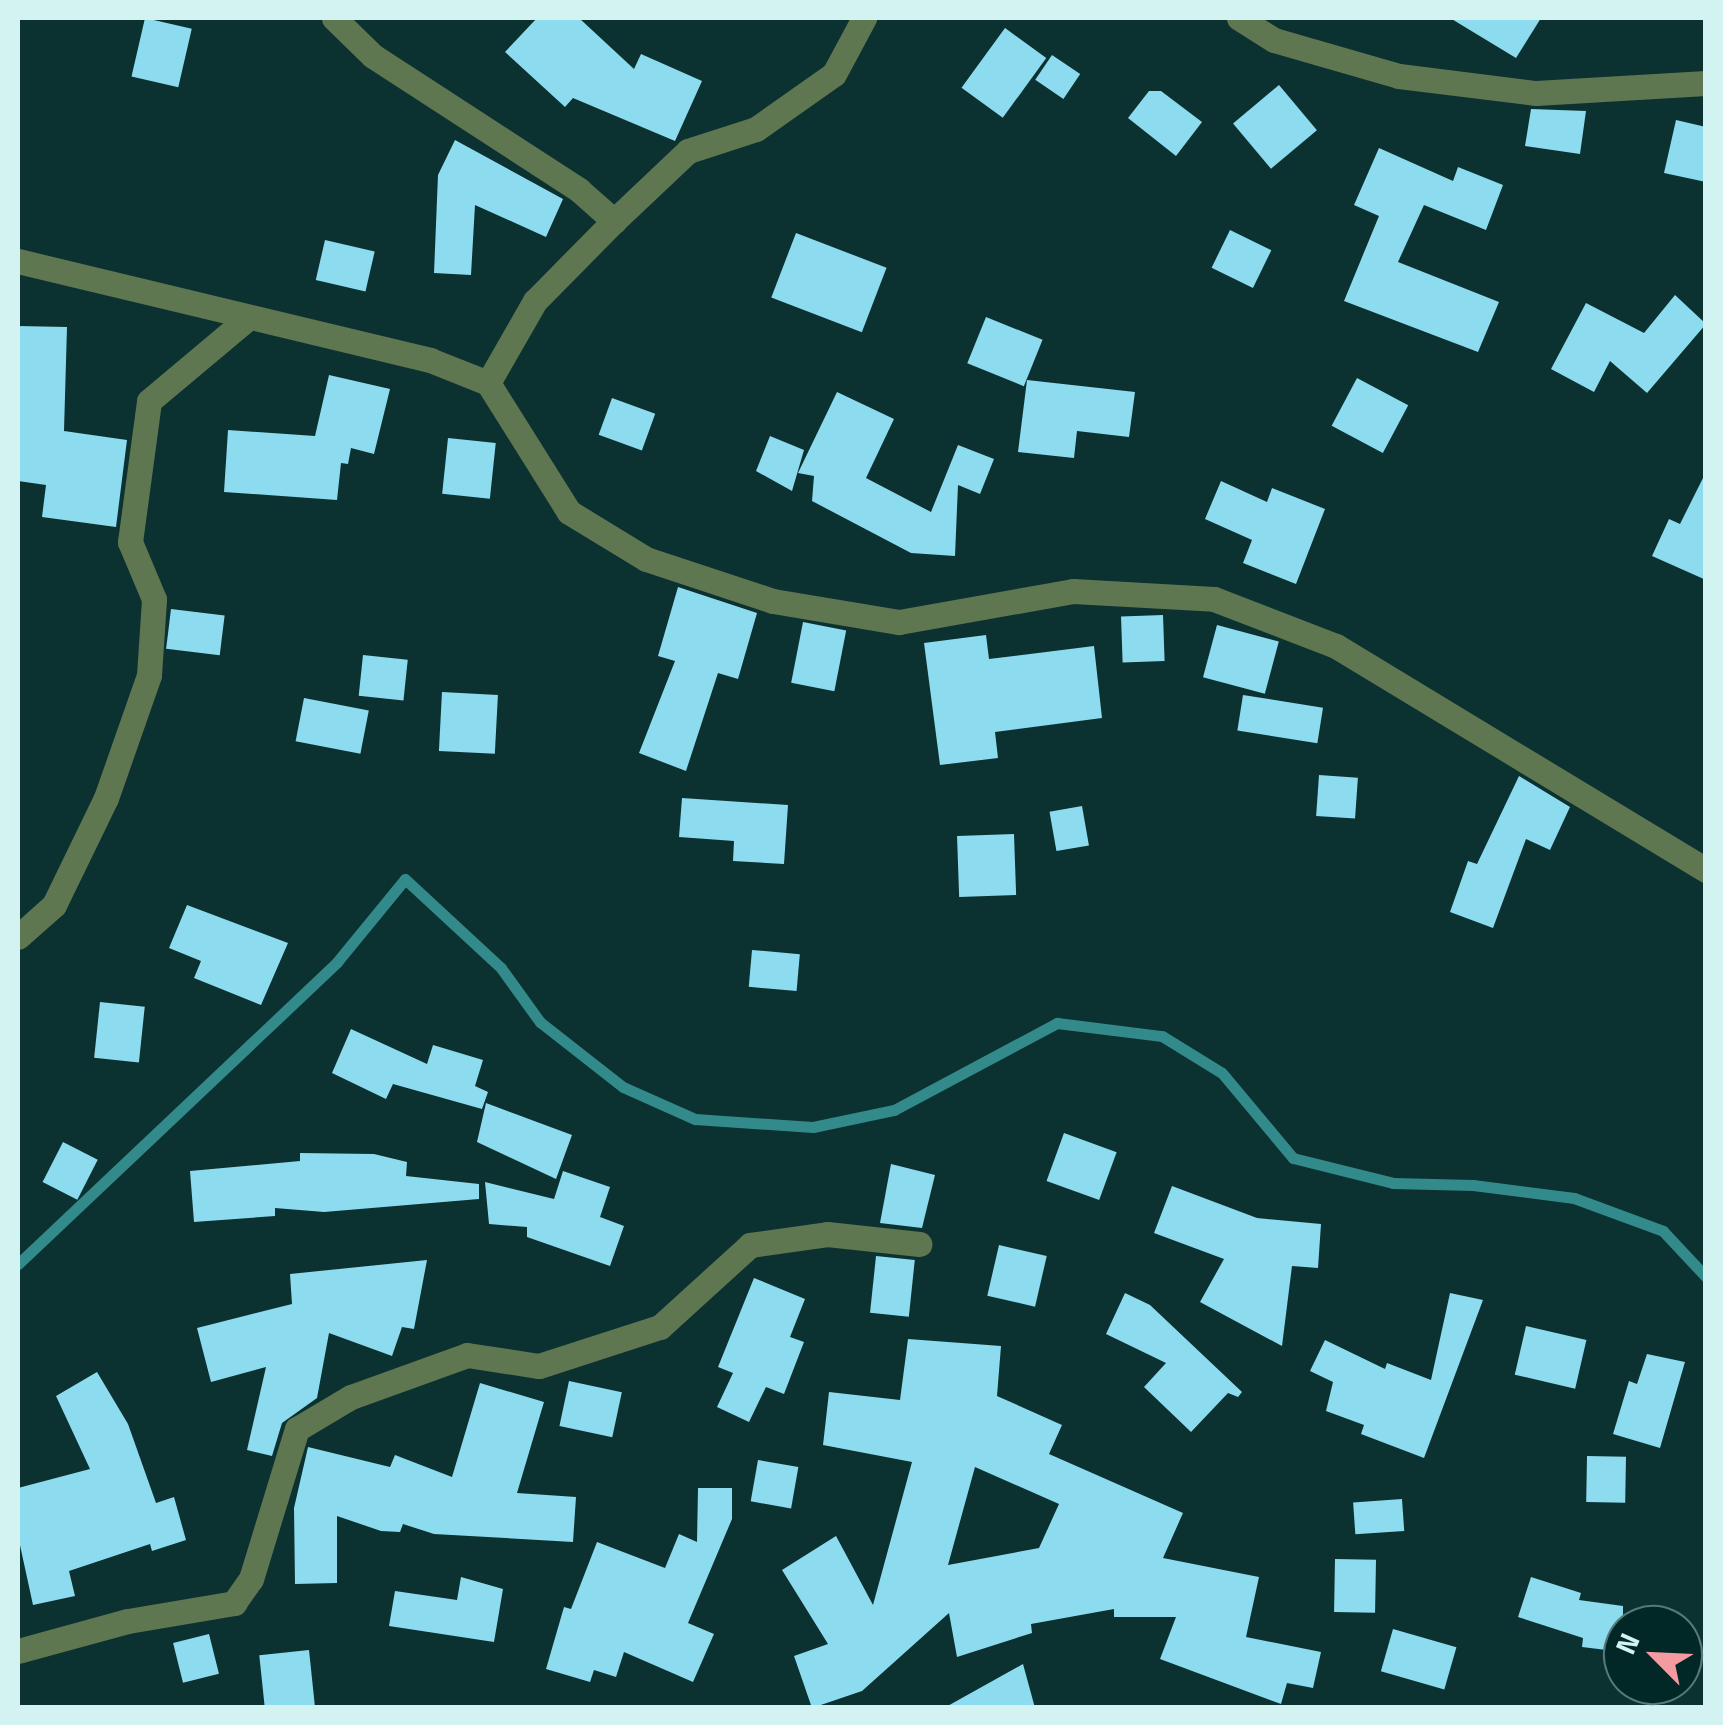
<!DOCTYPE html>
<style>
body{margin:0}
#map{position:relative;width:1723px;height:1725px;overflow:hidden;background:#0c3131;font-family:"Titillium Web",sans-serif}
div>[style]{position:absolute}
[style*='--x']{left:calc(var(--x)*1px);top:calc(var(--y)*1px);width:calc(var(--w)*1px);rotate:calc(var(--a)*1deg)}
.stream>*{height:11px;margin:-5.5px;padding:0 5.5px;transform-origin:5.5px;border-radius:5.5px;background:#338a8a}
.building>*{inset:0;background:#8ddbef;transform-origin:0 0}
.minor>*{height:25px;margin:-12.5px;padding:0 12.5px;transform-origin:12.5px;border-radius:12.5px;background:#5e7751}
span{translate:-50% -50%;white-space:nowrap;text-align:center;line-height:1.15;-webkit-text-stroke:10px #012727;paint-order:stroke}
.frame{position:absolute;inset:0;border:20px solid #d2f3f2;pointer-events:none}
.north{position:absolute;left:1603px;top:1605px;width:100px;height:100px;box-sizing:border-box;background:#012727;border:2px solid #557978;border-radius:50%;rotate:294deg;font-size:28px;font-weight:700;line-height:40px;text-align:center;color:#d2f3f2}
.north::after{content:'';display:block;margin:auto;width:35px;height:45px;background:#f49aa1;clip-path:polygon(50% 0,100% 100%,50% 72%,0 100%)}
</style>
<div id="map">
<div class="stream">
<div style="--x:18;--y:1264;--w:439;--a:-43.4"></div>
<div style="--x:337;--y:962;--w:107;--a:-50.7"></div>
<div style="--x:405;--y:879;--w:131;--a:42.8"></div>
<div style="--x:501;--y:968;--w:67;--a:54.2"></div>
<div style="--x:540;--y:1022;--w:105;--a:38.1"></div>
<div style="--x:623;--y:1087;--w:79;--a:24"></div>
<div style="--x:695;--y:1119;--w:118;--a:3.9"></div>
<div style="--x:813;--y:1127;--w:83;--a:-11.9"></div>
<div style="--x:894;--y:1110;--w:185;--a:-28.1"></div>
<div style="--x:1057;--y:1023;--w:106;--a:7.1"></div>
<div style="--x:1162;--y:1036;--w:70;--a:31.7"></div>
<div style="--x:1222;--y:1073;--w:111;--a:50.1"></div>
<div style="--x:1293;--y:1158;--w:103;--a:14"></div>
<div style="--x:1393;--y:1183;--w:80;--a:1.4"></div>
<div style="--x:1473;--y:1185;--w:102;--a:7.3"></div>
<div style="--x:1574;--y:1198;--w:95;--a:20.3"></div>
<div style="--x:1663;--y:1231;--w:63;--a:46.9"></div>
</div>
<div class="building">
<div style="left:145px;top:18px;width:48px;height:60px;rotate:13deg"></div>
<div style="clip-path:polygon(537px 18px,579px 18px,634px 69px,641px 54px,702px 81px,675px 141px,573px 98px,565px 107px,505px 52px)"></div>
<div style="clip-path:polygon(1450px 18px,1541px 18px,1516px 58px)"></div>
<div style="left:1005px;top:28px;width:51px;height:74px;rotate:36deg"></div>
<div style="left:1052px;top:55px;width:34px;height:30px;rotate:34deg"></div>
<div style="left:1279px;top:85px;width:59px;height:60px;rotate:50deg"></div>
<div style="clip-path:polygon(1149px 91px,1161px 91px,1202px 122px,1176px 156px,1128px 118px)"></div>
<div style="clip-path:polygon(1531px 109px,1586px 111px,1580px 154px,1525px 146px)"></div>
<div style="clip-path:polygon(1676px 120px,1706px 127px,1706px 182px,1664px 173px)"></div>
<div style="clip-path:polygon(455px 140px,563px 199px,546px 237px,475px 205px,471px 275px,434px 273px,438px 175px)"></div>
<div style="clip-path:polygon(1379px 148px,1453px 181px,1458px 167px,1503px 185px,1486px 230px,1424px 205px,1398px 262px,1499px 302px,1478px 352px,1344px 301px,1379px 216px,1354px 205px)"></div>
<div style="left:1230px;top:230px;width:46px;height:42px;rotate:26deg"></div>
<div style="left:796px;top:233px;width:97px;height:69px;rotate:21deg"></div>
<div style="left:325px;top:240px;width:51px;height:41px;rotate:13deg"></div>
<div style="clip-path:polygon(1675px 295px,1706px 324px,1647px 393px,1610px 361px,1594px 392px,1551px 369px,1586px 303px,1644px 333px)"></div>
<div style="left:986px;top:317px;width:61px;height:50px;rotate:22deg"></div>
<div style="clip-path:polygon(18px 326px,67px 327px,64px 431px,127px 440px,116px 527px,42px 517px,46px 485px,18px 481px)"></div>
<div style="clip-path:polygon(329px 375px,390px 389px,374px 454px,351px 448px,348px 464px,341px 463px,337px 500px,224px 492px,228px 430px,315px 436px)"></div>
<div style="left:1357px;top:378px;width:58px;height:54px;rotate:28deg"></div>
<div style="clip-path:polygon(1027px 380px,1135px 392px,1129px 437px,1077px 431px,1074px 458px,1018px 452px)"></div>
<div style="clip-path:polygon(837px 392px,894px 419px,866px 478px,931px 512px,958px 445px,994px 459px,980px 494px,958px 485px,955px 556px,911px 553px,812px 501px,814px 476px,798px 473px)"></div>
<div style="left:612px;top:398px;width:46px;height:39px;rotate:20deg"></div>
<div style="clip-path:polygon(770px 436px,804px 450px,792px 491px,756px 471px)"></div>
<div style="left:448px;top:438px;width:48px;height:56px;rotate:6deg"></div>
<div style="clip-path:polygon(1706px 472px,1706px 580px,1652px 556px,1669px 519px,1680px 524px)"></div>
<div style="clip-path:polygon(1221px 481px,1267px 502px,1272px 488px,1325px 509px,1296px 584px,1243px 563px,1252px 540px,1205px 519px)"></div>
<div style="clip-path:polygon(678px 587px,757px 613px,738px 679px,718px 673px,686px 771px,639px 753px,675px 661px,658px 656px)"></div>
<div style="left:171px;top:609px;width:54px;height:40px;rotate:7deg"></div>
<div style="left:1163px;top:615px;width:46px;height:42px;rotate:88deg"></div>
<div style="left:803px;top:622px;width:44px;height:62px;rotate:11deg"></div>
<div style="left:1217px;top:625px;width:64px;height:54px;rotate:15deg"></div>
<div style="clip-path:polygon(986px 635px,989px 659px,1094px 646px,1102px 718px,995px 732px,998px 758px,940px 765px,924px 643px)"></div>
<div style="left:363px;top:655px;width:45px;height:41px;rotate:6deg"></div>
<div style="left:442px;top:692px;width:56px;height:59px;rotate:3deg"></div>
<div style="left:1243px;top:695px;width:81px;height:36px;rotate:9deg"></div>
<div style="left:304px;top:698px;width:66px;height:44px;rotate:11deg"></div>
<div style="left:1319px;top:775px;width:39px;height:41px;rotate:4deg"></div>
<div style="clip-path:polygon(1519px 776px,1570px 807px,1550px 850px,1526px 839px,1493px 928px,1450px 912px,1468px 861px,1477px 864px)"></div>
<div style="clip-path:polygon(682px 798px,788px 805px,784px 864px,733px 861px,734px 841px,679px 837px)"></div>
<div style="left:1082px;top:806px;width:40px;height:33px;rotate:80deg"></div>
<div style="left:1014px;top:834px;width:61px;height:57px;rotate:88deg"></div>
<div style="clip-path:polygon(187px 905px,288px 943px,261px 1005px,194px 978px,201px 961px,169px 948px)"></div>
<div style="left:752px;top:950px;width:48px;height:37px;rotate:5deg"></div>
<div style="left:100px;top:1002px;width:45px;height:56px;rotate:6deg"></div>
<div style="clip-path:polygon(351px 1029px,427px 1064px,433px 1045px,483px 1060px,475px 1086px,488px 1092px,482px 1109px,393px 1084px,386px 1099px,332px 1073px)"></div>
<div style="clip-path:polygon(486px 1103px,572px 1135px,556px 1179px,477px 1142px)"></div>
<div style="left:1064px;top:1133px;width:56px;height:51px;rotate:20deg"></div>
<div style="left:63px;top:1142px;width:39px;height:45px;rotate:27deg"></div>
<div style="clip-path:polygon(300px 1153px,374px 1154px,407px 1162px,406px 1176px,479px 1184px,479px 1199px,324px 1212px,275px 1208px,275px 1216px,194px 1222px,190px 1171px,300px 1161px)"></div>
<div style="clip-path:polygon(891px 1164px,935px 1175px,922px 1228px,880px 1223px)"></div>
<div style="clip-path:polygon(563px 1171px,610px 1187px,600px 1217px,624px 1226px,610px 1266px,527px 1237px,527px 1227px,489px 1224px,485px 1182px,554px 1199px)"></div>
<div style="clip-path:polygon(1172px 1186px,1257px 1218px,1321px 1224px,1318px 1268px,1292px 1266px,1282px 1346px,1200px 1302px,1224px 1259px,1154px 1233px)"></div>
<div style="left:999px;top:1245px;width:49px;height:52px;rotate:13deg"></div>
<div style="left:876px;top:1256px;width:39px;height:57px;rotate:6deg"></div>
<div style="clip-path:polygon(427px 1260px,414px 1329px,402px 1327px,392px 1356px,329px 1333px,317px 1398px,282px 1423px,272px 1456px,247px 1450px,266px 1367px,211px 1382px,197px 1328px,292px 1304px,290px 1274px)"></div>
<div style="clip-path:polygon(754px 1278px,805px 1299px,790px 1337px,804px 1342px,784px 1394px,766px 1387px,749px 1422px,717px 1407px,733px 1373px,718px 1367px)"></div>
<div style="clip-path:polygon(1125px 1293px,1150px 1305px,1242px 1392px,1238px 1397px,1228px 1393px,1191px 1432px,1144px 1387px,1166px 1363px,1106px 1334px)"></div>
<div style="clip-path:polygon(1450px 1293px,1483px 1300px,1424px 1458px,1361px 1434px,1364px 1425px,1326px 1411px,1333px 1382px,1310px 1371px,1325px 1340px,1385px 1369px,1387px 1363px,1431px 1380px)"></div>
<div style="left:1526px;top:1326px;width:62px;height:50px;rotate:13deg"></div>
<div style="clip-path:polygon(evenodd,908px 1339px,1001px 1346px,997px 1396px,1062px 1425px,1049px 1454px,1183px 1513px,1163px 1558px,1259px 1577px,1246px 1637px,1321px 1652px,1313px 1688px,1287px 1683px,1281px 1704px,1160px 1659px,1176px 1617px,1114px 1617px,1114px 1609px,1031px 1624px,1032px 1633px,957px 1657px,949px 1613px,862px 1691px,812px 1708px,794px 1656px,828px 1644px,782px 1570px,836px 1536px,873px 1605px,912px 1462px,823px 1445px,829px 1392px,900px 1400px,908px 1339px,975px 1467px,1059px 1504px,1039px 1548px,948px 1565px,975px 1467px)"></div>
<div style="clip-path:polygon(1647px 1354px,1685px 1362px,1660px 1448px,1613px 1434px,1629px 1381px,1637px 1384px)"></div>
<div style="clip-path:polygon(97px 1372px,128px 1424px,156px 1503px,174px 1497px,186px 1540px,152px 1551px,150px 1544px,69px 1571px,75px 1596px,33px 1605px,18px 1536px,18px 1488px,90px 1469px,56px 1396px)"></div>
<div style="left:569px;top:1381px;width:54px;height:46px;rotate:12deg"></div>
<div style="clip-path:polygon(480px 1383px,544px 1402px,517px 1493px,576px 1497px,573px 1542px,434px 1534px,403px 1524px,400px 1532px,381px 1531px,337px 1516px,337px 1583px,295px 1584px,294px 1508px,308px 1447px,390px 1467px,395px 1455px,452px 1477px)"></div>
<div style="left:1587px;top:1456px;width:39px;height:46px;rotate:1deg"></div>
<div style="left:758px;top:1460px;width:41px;height:42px;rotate:10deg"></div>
<div style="clip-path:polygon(698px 1488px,732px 1488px,732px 1519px,688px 1623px,714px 1634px,693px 1682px,624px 1652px,616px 1677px,594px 1670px,590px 1682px,546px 1669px,564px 1607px,571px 1609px,597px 1542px,665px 1568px,679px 1534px,697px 1542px)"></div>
<div style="left:1402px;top:1499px;width:32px;height:49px;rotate:86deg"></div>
<div style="left:1335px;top:1559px;width:41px;height:53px;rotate:1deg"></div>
<div style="clip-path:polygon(461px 1577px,503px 1589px,494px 1642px,389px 1626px,395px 1591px,457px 1600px)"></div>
<div style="clip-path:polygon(1531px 1577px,1581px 1593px,1579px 1600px,1623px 1606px,1623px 1652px,1582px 1647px,1583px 1638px,1518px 1617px)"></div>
<div style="left:1393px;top:1629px;width:66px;height:44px;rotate:16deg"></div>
<div style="left:209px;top:1634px;width:41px;height:37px;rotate:76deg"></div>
<div style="left:309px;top:1650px;width:58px;height:50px;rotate:84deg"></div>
<div style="clip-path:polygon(1023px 1664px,1035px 1708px,944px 1708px)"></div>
</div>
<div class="minor">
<div style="--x:334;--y:18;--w:54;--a:44.3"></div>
<div style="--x:373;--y:56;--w:246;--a:33"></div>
<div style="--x:579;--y:190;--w:47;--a:41.5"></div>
<div style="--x:1239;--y:18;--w:41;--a:32.2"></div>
<div style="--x:1274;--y:40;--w:130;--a:16.1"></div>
<div style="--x:1399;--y:76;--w:138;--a:7.1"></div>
<div style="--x:1536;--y:93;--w:170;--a:-3.4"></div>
<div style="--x:18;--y:261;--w:424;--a:13.5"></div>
<div style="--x:430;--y:360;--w:62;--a:21.6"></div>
<div style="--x:488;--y:383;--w:152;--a:57.9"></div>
<div style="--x:569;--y:512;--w:90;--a:31.4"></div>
<div style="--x:646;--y:559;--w:134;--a:18.3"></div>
<div style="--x:773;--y:601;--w:128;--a:9.5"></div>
<div style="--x:899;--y:622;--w:177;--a:-10.1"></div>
<div style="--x:1073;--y:591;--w:141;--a:3.2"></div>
<div style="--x:1214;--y:599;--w:131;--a:21.1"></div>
<div style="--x:1336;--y:646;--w:433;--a:31.2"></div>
<div style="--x:488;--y:383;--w:95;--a:-60.2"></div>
<div style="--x:535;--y:301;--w:112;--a:-45.4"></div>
<div style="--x:614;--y:221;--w:102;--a:-43.4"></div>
<div style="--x:688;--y:151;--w:71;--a:-17.9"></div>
<div style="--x:756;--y:129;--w:95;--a:-35.2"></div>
<div style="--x:834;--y:74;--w:64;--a:-61.8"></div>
<div style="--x:18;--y:937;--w:48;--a:-41.6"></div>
<div style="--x:54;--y:905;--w:119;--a:-64.1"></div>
<div style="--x:106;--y:798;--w:130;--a:-70.7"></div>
<div style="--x:149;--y:675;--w:76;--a:-86.2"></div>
<div style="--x:154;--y:599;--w:62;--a:-112.8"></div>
<div style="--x:130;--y:542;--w:142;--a:-82.3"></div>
<div style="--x:149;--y:401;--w:129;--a:-40"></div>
<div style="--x:18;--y:1651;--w:114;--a:-15.3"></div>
<div style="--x:128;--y:1621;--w:108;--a:-9.6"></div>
<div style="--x:234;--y:1603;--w:29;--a:-55"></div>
<div style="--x:251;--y:1579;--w:157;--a:-73"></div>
<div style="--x:297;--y:1429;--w:63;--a:-30.7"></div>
<div style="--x:351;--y:1397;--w:123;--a:-19.9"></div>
<div style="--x:467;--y:1355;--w:73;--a:8.7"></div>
<div style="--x:539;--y:1366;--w:127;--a:-17.9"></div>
<div style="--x:660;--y:1327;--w:122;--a:-42.3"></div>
<div style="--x:750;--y:1245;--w:78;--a:-8.1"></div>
<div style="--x:827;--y:1234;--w:93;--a:6.2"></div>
</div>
<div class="frame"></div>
<div class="north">N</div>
</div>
